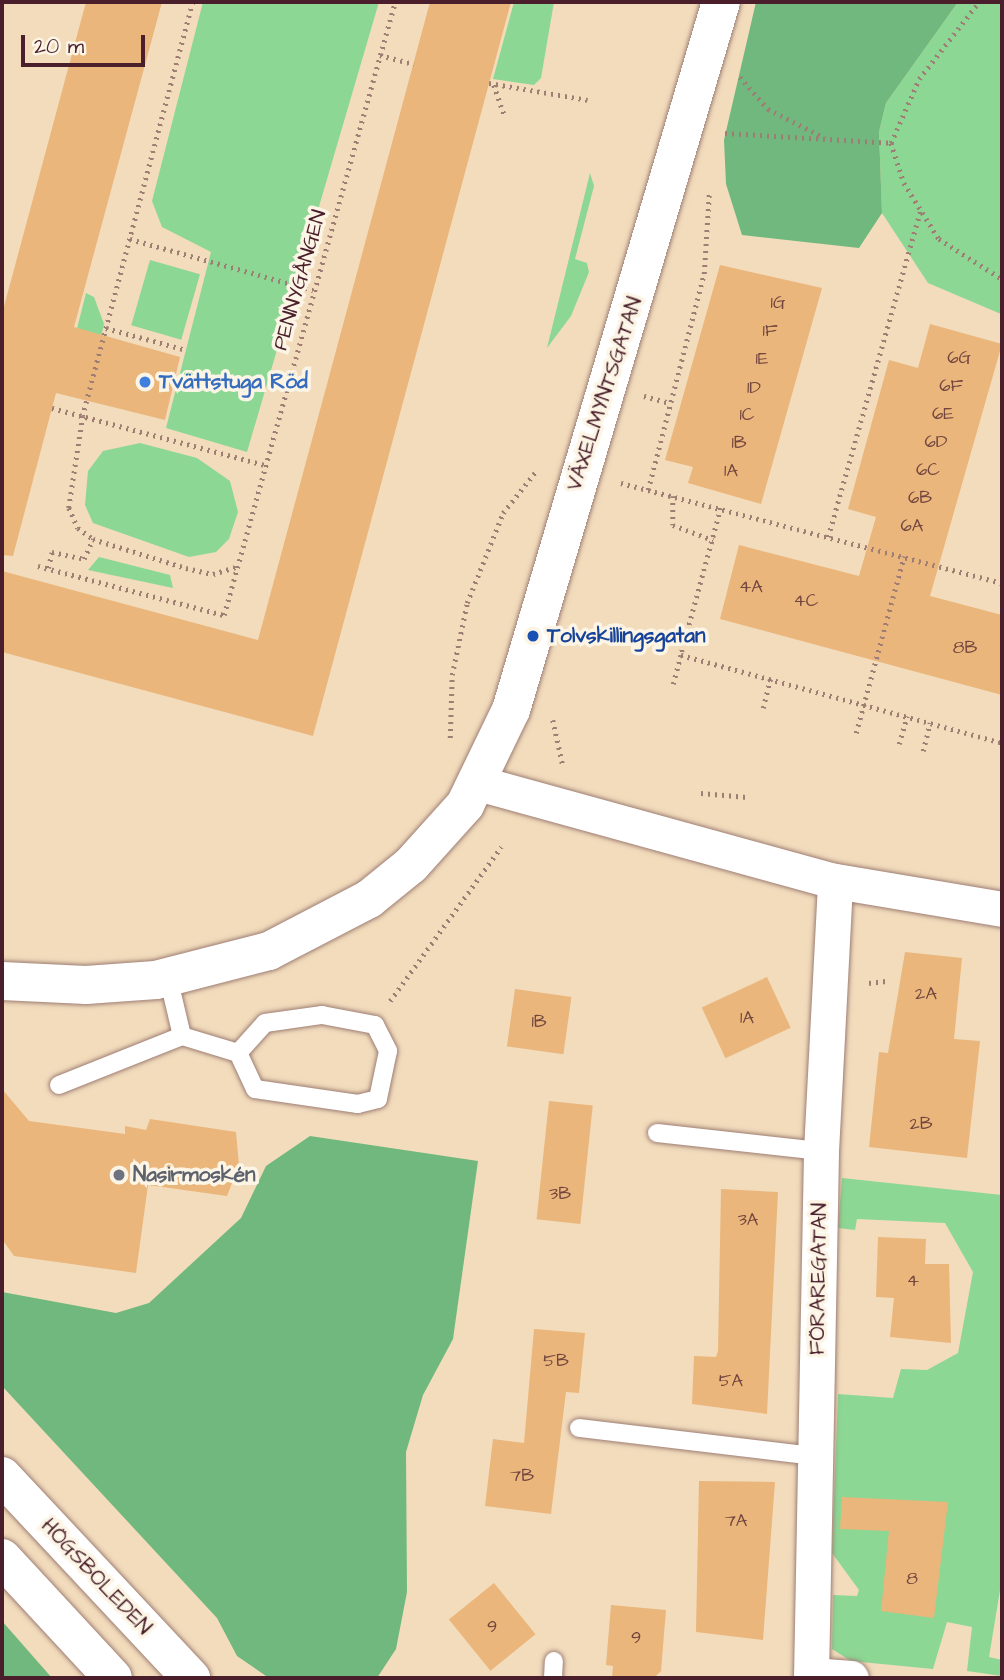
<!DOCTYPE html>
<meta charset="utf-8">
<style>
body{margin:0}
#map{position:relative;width:1004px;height:1680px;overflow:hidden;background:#f2dcbc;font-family:"Architects Daughter",sans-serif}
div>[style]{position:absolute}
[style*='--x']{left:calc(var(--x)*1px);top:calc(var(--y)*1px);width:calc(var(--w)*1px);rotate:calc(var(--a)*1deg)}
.green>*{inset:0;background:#8cd794;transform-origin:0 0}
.forest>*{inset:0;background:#71b87e}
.building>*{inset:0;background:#eab67b;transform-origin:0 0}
.path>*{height:4.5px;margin-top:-2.25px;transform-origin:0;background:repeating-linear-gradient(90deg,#9e7e74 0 2px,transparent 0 7px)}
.roads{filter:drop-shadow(0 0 2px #9e7e74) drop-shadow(0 0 2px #9e7e74)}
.lane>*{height:18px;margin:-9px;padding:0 9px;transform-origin:9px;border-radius:9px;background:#fff}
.street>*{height:35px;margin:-17.5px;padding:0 17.5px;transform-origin:17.5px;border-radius:17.5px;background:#fff}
.secondary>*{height:38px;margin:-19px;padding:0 19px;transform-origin:19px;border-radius:19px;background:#fff}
.dots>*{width:19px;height:19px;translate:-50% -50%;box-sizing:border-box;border:4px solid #fcf5e5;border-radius:50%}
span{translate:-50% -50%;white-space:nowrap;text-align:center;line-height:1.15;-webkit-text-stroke:7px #fcf5e5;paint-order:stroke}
.number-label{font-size:18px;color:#72453f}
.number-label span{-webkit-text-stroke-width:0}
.street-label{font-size:21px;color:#4a1f2b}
.shop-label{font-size:21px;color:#366cbe;font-weight:700}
.left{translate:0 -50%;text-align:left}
.transit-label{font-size:21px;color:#164399;font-weight:700}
.worship-label{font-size:21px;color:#5b616d;font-weight:700}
.frame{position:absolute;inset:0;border:4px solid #4a1f2b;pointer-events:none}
.scale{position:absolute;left:21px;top:35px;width:124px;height:32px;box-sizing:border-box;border:4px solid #4a1f2b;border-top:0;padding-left:9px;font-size:21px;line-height:24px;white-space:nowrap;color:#4a1f2b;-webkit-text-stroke:5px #fcf5e5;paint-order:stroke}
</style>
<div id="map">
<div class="green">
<div style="clip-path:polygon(203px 2px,379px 2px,247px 452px,166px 428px,211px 252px,162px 227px,152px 201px)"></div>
<div style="clip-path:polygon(514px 2px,554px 2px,541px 78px,534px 85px,493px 79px)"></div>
<div style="clip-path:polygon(958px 2px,1002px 2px,1001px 314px,928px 283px,882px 213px,879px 132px,886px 103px)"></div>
<div style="clip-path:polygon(590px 173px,594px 186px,575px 259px,587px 263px,589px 272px,571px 316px,547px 348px)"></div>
<div style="left:150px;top:260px;width:52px;height:68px;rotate:16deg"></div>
<div style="clip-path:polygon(86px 293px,94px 297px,104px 324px,101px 337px,68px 364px)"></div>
<div style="clip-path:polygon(140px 443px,197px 458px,230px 481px,238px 512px,229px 539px,216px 552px,189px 557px,93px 523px,85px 505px,88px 471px,103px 451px)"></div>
<div style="clip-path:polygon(99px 557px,170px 575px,173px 588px,88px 570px)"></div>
<div style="clip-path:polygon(842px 1178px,1002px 1195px,1002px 1578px,989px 1657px,1002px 1660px,1002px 1676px,967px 1671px,972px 1627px,947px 1622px,933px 1669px,851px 1661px,832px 1649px,833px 1595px,857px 1596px,859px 1590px,832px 1553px,838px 1394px,893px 1398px,901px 1369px,927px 1370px,958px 1353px,973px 1272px,945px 1223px,857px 1219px,855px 1230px,838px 1228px)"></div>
</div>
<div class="forest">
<div style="clip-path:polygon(756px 2px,958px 2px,886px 103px,879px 132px,882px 213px,859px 248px,742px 235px,726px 184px,724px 140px)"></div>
<div style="clip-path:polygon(310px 1136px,478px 1161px,453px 1339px,423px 1395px,406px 1452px,407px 1592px,396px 1649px,377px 1678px,269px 1678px,237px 1656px,217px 1618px,2px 1386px,2px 1292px,116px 1313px,149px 1303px,241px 1218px,266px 1166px)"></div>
<div style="clip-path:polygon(2px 1621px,52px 1678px,2px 1678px)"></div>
</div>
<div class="building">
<div style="clip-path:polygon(86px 2px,162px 2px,74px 327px,180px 357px,165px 420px,56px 393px,13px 556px,2px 555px,2px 314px)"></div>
<div style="clip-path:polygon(430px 2px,511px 2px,313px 736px,2px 652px,2px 571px,258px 640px)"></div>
<div style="clip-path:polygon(720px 265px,822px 288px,761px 504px,688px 483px,693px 467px,665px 460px)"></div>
<div style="clip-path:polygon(930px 324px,1002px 344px,930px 596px,1002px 615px,1002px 695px,720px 619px,739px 545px,859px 576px,876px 517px,848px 509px,889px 360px,918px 368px)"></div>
<div style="clip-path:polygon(905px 952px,962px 958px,954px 1039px,980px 1041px,967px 1158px,869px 1147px,879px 1052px,888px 1053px)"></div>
<div style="left:767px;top:977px;width:56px;height:72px;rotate:65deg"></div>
<div style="left:515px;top:989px;width:57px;height:58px;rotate:8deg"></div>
<div style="clip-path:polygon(2px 1089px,29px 1121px,125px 1134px,125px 1126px,146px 1130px,150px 1119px,236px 1132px,239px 1165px,227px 1196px,148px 1185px,136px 1273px,14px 1256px,2px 1239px)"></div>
<div style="left:549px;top:1101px;width:44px;height:119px;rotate:6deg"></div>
<div style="clip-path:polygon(721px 1189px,778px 1192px,767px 1414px,692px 1404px,694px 1356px,716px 1357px,718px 1351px)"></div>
<div style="clip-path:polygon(878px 1237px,926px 1239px,925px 1264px,949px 1264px,951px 1343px,890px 1337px,894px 1298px,876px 1297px)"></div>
<div style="clip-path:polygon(534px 1329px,585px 1333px,579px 1393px,566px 1392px,551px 1514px,485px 1506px,493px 1439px,524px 1443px)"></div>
<div style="clip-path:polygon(699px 1481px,775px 1482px,763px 1640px,696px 1632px)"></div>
<div style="clip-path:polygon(842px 1497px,948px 1502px,934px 1618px,881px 1611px,889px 1531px,840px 1529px)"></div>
<div style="left:494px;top:1583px;width:66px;height:58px;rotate:51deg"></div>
<div style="clip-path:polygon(611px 1605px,666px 1610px,661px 1671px,654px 1678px,612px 1678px,613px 1666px,606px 1665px)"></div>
</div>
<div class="path">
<div style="--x:193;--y:2;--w:428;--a:104.9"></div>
<div style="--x:83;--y:416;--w:93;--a:98.7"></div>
<div style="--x:69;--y:508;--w:22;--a:66"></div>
<div style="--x:78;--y:528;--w:19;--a:36"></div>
<div style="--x:93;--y:539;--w:97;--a:17.3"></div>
<div style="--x:186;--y:568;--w:28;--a:13"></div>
<div style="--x:213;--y:574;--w:24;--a:-17"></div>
<div style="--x:380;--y:55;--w:35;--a:15"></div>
<div style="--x:740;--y:77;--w:43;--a:48.8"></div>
<div style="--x:768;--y:109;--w:64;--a:27"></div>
<div style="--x:489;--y:83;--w:100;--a:9.7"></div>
<div style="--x:494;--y:85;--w:31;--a:71"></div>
<div style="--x:725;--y:133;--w:166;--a:3.4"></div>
<div style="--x:891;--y:143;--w:70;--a:-66.4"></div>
<div style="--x:919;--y:79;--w:98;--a:-52.1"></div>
<div style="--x:891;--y:143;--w:42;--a:72"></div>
<div style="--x:904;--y:183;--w:66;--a:58"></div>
<div style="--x:939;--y:239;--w:75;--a:32.4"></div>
<div style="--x:130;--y:239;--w:190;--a:15.6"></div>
<div style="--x:106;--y:328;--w:80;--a:15.3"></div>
<div style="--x:644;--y:396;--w:28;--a:15"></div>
<div style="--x:52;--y:408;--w:220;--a:15"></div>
<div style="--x:621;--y:483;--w:394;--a:14.7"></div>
<div style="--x:648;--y:490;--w:223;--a:-75.5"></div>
<div style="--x:704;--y:274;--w:80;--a:-86.4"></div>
<div style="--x:673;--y:496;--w:29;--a:90"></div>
<div style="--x:673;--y:525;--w:43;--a:20.6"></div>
<div style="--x:721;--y:508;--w:152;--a:105.2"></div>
<div style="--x:681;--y:655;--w:333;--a:15.3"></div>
<div style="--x:828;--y:537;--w:339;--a:-74.2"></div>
<div style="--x:38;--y:566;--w:192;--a:14.8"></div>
<div style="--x:224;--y:615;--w:636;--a:-74.41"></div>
<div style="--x:48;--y:568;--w:16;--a:-76"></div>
<div style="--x:52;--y:552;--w:33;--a:12"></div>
<div style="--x:84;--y:559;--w:22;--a:-66"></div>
<div style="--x:673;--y:684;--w:30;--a:-75"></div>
<div style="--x:763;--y:708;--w:30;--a:-76"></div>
<div style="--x:553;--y:720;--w:47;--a:77.7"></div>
<div style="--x:856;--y:733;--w:183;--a:-74.8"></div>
<div style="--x:450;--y:738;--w:63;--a:-88.2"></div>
<div style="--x:452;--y:675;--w:74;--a:-78.2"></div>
<div style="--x:467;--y:603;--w:97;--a:-68.2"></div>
<div style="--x:503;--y:513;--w:55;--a:-51.7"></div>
<div style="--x:899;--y:744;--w:29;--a:-74"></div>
<div style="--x:923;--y:751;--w:29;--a:-76"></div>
<div style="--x:701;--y:793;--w:46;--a:5"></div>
<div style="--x:869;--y:983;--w:17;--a:-7"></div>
<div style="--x:390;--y:1001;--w:190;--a:-54.2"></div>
</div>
<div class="roads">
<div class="lane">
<div style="--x:182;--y:1036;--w:59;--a:16.9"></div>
<div style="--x:238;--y:1053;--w:40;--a:-48"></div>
<div style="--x:265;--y:1023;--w:58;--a:-8"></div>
<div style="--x:322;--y:1015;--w:54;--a:10.7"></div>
<div style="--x:375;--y:1025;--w:29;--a:63"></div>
<div style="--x:388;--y:1051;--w:49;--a:101.8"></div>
<div style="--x:378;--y:1099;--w:21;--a:166"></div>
<div style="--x:358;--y:1104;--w:104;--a:-171.7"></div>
<div style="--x:255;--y:1089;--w:40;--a:-115"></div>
<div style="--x:59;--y:1085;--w:132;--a:-21.7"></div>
<div style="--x:182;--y:1036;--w:61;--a:-103.3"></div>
<div style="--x:657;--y:1133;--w:165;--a:6.3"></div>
<div style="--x:579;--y:1428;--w:237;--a:6.8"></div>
<div style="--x:553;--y:1678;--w:17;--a:-87"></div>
</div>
<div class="street">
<div style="--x:478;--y:783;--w:370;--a:15.4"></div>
<div style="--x:835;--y:881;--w:169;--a:9.5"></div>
<div style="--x:811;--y:1675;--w:40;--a:4.3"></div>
<div style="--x:811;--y:1678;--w:527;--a:-88.91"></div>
<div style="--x:821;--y:1151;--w:270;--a:-87"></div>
</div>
<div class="secondary">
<div style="--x:2;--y:981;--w:84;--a:2.7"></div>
<div style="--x:86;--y:985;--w:70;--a:-4.1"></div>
<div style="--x:156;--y:980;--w:117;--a:-14.4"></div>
<div style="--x:269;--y:951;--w:113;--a:-27.5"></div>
<div style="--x:369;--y:899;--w:54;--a:-39"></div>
<div style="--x:411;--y:865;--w:81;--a:-48"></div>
<div style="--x:465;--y:805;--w:106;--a:-64.2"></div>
<div style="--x:511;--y:710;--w:738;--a:-73.48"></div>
<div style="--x:2;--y:1476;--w:277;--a:46.9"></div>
<div style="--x:2;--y:1558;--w:163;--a:47.2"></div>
</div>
</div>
<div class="dots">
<div style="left:145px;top:382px;background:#3f7fe0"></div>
<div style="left:533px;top:636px;background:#1a4fb4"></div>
<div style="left:119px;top:1175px;background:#6b7280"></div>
</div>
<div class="number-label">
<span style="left:778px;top:303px">1G</span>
<span style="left:770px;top:331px">1F</span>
<span style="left:959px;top:358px">6G</span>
<span style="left:762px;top:359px">1E</span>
<span style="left:951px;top:386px">6F</span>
<span style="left:754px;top:388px">1D</span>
<span style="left:943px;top:414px">6E</span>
<span style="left:747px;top:415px">1C</span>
<span style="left:936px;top:442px">6D</span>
<span style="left:739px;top:443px">1B</span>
<span style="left:928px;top:470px">6C</span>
<span style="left:731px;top:471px">1A</span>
<span style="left:920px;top:498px">6B</span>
<span style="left:912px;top:526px">6A</span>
<span style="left:751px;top:587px">4A</span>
<span style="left:806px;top:601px">4C</span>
<span style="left:965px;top:648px">8B</span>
<span style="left:926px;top:994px">2A</span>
<span style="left:747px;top:1018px">1A</span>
<span style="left:539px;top:1022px">1B</span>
<span style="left:921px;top:1124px">2B</span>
<span style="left:560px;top:1194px">3B</span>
<span style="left:748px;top:1220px">3A</span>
<span style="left:913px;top:1281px">4</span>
<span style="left:556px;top:1361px">5B</span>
<span style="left:731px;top:1381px">5A</span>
<span style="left:522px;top:1476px">7B</span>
<span style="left:736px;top:1521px">7A</span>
<span style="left:912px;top:1579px">8</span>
<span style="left:492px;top:1627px">9</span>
<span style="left:636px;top:1638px">9</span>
</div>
<div class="street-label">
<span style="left:300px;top:280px;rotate:-74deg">PENNYGÅNGEN</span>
<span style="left:605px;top:394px;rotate:-72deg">VÄXELMYNTSGATAN</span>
<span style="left:819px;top:1279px;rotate:-89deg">FÖRAREGATAN</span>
<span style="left:96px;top:1577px;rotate:47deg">HÖGSBOLEDEN</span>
</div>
<div class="shop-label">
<span class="left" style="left:159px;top:382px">Tvättstuga Röd</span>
</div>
<div class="transit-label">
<span class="left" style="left:547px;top:636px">Tolvskillingsgatan</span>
</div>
<div class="worship-label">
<span class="left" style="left:133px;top:1175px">Nasirmoskén</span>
</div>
<div class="frame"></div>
<div class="scale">20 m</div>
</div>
